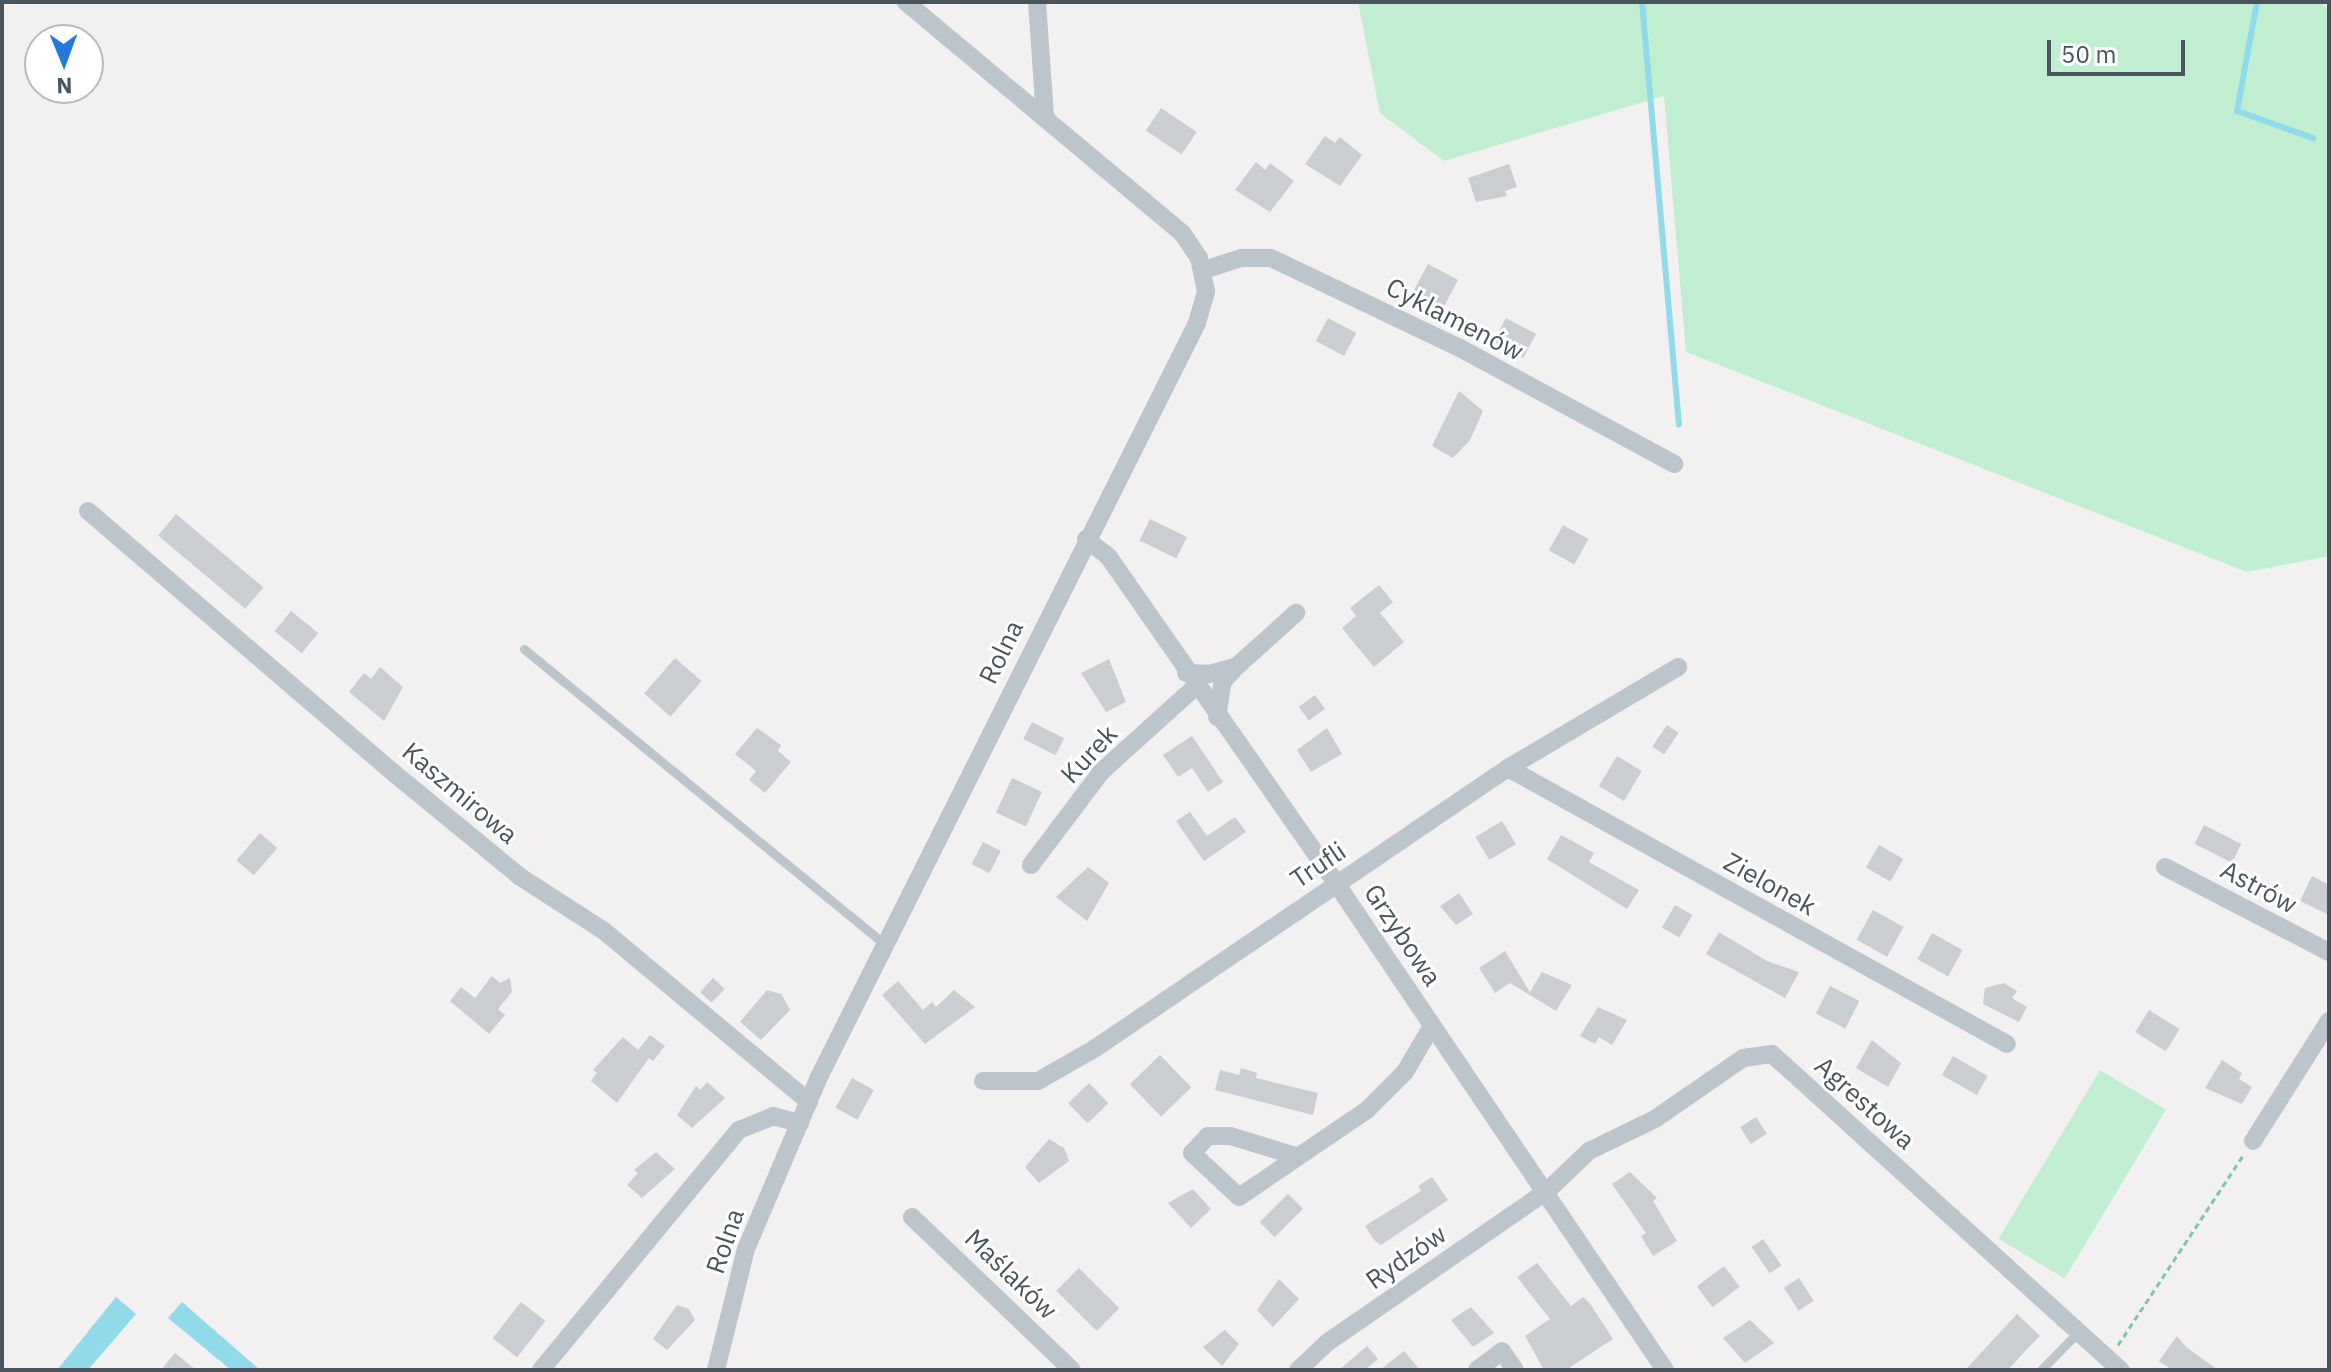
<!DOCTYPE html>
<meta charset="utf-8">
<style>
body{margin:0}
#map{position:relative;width:2331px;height:1372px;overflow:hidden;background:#f2f0f0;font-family:"IBM Plex Sans",sans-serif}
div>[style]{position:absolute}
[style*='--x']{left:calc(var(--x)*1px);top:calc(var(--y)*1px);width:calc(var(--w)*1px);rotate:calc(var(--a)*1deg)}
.green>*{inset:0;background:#c1eed0;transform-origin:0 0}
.water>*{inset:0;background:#90dae9}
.stream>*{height:6px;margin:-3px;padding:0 3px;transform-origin:3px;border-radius:3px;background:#90dae9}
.building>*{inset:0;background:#cacdd2;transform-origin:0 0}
.path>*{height:3px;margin-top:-1.5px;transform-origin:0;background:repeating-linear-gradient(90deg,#7aca9f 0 6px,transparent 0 10px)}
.service>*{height:9px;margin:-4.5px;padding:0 4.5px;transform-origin:4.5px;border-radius:4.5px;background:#bcc5cc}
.minor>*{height:18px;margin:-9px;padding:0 9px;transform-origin:9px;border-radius:9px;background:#bcc5cc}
span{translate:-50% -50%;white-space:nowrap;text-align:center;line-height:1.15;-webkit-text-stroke:6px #fff;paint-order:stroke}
.street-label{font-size:26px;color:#49545d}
.frame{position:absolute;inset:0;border:4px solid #49545d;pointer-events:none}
.north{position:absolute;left:24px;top:24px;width:80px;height:80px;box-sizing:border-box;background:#fff;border:2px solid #b6bbbe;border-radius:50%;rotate:179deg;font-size:22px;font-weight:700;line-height:32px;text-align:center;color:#49545d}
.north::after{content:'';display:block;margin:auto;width:28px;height:36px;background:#217adb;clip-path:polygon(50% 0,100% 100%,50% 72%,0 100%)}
.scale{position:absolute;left:2047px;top:40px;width:138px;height:36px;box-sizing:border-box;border:4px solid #49545d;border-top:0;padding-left:10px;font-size:24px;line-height:28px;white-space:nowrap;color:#49545d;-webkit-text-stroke:6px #fff;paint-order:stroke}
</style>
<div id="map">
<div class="green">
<div style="clip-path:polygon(1358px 2px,2321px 2px,2329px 10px,2329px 556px,2247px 572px,1686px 352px,1664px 96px,1444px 161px,1380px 113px)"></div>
<div style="left:2100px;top:1070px;width:77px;height:197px;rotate:31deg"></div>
</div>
<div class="water">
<div style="clip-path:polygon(116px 1297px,136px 1314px,88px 1370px,57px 1370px)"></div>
<div style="clip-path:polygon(182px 1302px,260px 1370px,231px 1370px,168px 1318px)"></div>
</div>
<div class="stream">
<div style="--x:1642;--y:2;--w:424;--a:85"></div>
<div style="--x:2257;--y:2;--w:111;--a:100.4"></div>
<div style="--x:2237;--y:111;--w:81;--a:19.6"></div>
</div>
<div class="building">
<div style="left:1161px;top:108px;width:43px;height:27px;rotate:34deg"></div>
<div style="clip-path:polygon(1325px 136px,1335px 143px,1340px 137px,1362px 155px,1340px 186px,1305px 164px)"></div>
<div style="clip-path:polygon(1256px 162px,1265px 170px,1270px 163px,1294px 181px,1270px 212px,1235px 190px)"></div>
<div style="clip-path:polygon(1509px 164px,1517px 187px,1505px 191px,1507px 196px,1476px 202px,1468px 178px)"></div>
<div style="left:1428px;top:264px;width:34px;height:31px;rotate:28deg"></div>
<div style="left:1328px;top:318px;width:32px;height:26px;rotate:28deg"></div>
<div style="left:1506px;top:318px;width:34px;height:27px;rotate:28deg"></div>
<div style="clip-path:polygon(1459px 391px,1483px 411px,1470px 440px,1453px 458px,1432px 446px)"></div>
<div style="left:176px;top:514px;width:114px;height:28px;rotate:40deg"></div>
<div style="left:1150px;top:519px;width:41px;height:24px;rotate:26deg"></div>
<div style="left:1563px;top:525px;width:29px;height:29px;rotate:29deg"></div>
<div style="clip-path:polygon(1379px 585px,1393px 602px,1380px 613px,1404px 642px,1374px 667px,1342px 628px,1356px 616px,1350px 608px)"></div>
<div style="left:291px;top:611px;width:35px;height:26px;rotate:39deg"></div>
<div style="left:675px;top:658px;width:35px;height:47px;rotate:41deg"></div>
<div style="clip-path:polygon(1109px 659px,1126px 702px,1106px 712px,1081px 673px)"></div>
<div style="clip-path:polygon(380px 667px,403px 687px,384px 721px,349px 692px,364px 673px,371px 679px)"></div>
<div style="left:1315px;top:695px;width:17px;height:20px;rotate:54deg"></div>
<div style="left:1032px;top:722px;width:36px;height:19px;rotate:27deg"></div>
<div style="left:1667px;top:725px;width:14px;height:26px;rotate:34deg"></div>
<div style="clip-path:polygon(757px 728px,781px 745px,778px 751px,791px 762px,765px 793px,749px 780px,756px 771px,735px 754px)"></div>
<div style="clip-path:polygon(1327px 728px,1342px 754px,1311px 772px,1297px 750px)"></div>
<div style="clip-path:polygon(1192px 736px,1223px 782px,1208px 792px,1192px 768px,1178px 777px,1163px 755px)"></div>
<div style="left:1617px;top:756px;width:29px;height:35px;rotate:31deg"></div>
<div style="left:1012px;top:778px;width:33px;height:38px;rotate:25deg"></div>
<div style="clip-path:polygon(1190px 812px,1207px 836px,1235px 817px,1246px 832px,1204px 861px,1176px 821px)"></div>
<div style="left:1502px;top:821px;width:27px;height:31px;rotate:59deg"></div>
<div style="left:2204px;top:825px;width:42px;height:21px;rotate:27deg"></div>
<div style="left:260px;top:833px;width:23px;height:36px;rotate:41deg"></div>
<div style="clip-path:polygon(1561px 835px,1594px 853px,1589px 862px,1639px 890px,1627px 909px,1547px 859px)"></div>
<div style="left:983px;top:842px;width:20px;height:25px;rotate:27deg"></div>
<div style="left:1879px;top:845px;width:28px;height:26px;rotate:30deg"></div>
<div style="clip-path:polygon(1088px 867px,1109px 883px,1087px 921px,1056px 897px)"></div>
<div style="clip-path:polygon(2312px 876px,2329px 885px,2329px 915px,2300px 901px)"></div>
<div style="clip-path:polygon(1459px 893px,1473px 914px,1456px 925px,1440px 906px)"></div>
<div style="left:1675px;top:905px;width:20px;height:26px;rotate:30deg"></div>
<div style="left:1873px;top:910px;width:35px;height:34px;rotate:29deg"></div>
<div style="clip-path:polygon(1719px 932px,1767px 961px,1799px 972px,1785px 998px,1706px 954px)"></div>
<div style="left:1932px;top:933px;width:35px;height:30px;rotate:29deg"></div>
<div style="clip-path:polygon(1505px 951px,1530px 992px,1542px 972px,1572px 985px,1556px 1011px,1510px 983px,1495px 993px,1479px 968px)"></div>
<div style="clip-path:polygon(492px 976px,500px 983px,510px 978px,512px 992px,498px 1009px,505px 1015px,489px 1034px,450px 1001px,461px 987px,475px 998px)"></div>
<div style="left:713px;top:978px;width:16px;height:19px;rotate:43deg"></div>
<div style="clip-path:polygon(898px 981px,923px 1010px,932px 1002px,936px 1007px,954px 990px,975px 1007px,925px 1044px,882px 995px)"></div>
<div style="clip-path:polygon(2004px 983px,2017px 991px,2012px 998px,2027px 1007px,2019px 1022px,1983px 1004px,1985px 988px)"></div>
<div style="left:1830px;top:986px;width:33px;height:31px;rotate:27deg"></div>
<div style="clip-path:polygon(767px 990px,781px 994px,790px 1010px,761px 1040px,740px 1022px)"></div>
<div style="clip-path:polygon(1598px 1007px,1627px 1020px,1612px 1045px,1599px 1037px,1595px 1044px,1580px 1036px)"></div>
<div style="left:2149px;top:1010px;width:36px;height:26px;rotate:32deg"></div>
<div style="clip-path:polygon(650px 1035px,665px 1046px,653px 1061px,649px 1058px,617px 1103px,591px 1081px,597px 1073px,593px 1070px,623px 1037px,638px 1050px)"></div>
<div style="clip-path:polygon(1872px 1040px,1901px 1063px,1888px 1087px,1856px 1068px)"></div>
<div style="left:1160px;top:1055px;width:45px;height:42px;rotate:46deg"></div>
<div style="left:1953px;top:1056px;width:40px;height:22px;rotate:30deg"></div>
<div style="clip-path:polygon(2222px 1060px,2242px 1073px,2239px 1079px,2252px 1087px,2242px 1104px,2205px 1088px)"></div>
<div style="clip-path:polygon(1241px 1068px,1257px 1073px,1256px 1078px,1318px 1093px,1313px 1115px,1215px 1090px,1220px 1070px,1239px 1075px)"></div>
<div style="left:852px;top:1078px;width:25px;height:34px;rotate:29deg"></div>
<div style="clip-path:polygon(707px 1082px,725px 1098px,692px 1128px,677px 1115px,696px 1086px,700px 1090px)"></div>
<div style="left:1089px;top:1083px;width:28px;height:29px;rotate:46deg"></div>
<div style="left:1756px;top:1117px;width:20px;height:19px;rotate:57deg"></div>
<div style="clip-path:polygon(1049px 1139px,1064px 1148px,1069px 1161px,1039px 1183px,1025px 1167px)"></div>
<div style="clip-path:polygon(656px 1152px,675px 1169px,642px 1198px,627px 1185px,638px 1173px,634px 1170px)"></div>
<div style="clip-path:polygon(1630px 1172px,1657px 1198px,1653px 1201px,1677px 1241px,1653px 1256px,1641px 1236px,1646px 1233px,1612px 1184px)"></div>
<div style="clip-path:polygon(1432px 1177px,1448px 1200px,1381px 1245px,1374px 1240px,1365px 1226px,1421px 1191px,1418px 1186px)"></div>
<div style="clip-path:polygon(1193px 1189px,1211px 1209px,1191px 1228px,1168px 1203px)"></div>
<div style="left:1288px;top:1194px;width:21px;height:40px;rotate:45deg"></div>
<div style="left:1763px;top:1239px;width:32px;height:14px;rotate:55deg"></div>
<div style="clip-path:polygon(1537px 1263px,1571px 1306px,1583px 1297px,1591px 1305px,1613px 1339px,1566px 1370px,1544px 1370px,1525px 1336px,1550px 1319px,1517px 1277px)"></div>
<div style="left:1724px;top:1266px;width:26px;height:34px;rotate:53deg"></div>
<div style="left:1079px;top:1268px;width:57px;height:32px;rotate:45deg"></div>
<div style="left:1799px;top:1278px;width:27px;height:18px;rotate:57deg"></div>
<div style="clip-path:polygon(1279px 1279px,1299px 1299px,1273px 1327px,1257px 1310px)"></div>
<div style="left:521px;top:1302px;width:31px;height:46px;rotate:38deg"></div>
<div style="clip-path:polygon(677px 1305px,689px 1309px,695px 1320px,667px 1350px,653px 1339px)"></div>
<div style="clip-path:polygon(1471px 1307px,1494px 1333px,1473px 1347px,1451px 1320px)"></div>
<div style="clip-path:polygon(2017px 1314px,2040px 1336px,2028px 1348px,2008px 1370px,1965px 1370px)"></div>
<div style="clip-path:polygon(1750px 1320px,1774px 1343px,1745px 1363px,1723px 1338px)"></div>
<div style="clip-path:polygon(1225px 1330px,1239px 1344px,1222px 1366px,1203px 1347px)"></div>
<div style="clip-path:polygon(2177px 1336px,2186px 1347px,2218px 1370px,2172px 1370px,2159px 1361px)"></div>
<div style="clip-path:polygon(1367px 1346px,1378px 1359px,1365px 1370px,1339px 1370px)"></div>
<div style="clip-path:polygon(1404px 1351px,1420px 1370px,1380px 1370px)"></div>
<div style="clip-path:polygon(175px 1353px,196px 1370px,161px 1370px)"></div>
</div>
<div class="path">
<div style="--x:2118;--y:1345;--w:229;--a:-56.6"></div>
</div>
<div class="service">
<div style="--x:524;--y:649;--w:467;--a:39.3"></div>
<div style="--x:2041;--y:1370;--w:54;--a:-45.7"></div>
</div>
<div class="minor">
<div style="--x:1037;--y:2;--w:113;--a:86"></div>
<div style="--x:1204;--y:270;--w:39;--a:-18"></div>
<div style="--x:1241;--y:258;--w:30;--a:0"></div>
<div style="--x:1271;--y:258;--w:207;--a:25.5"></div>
<div style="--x:1458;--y:347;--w:246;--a:28.4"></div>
<div style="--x:88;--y:511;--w:404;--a:40.6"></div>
<div style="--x:395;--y:774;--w:161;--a:39.4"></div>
<div style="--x:519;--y:876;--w:101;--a:32.9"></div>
<div style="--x:604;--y:931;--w:267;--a:39.8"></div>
<div style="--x:1086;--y:539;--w:28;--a:38"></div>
<div style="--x:1108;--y:556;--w:399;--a:55.1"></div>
<div style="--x:1336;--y:883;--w:588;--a:55.96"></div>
<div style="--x:1186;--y:673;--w:23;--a:2"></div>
<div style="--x:1209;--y:674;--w:28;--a:-15"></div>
<div style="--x:1236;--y:667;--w:81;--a:-42"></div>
<div style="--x:1217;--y:717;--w:36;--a:-81"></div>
<div style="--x:1223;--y:681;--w:19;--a:-47"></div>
<div style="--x:1508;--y:768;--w:570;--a:28.95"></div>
<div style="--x:1031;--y:865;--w:116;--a:-53"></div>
<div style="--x:1101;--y:772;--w:127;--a:-42.1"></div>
<div style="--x:2165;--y:867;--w:185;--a:27.4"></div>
<div style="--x:983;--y:1081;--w:55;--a:0"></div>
<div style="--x:1038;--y:1081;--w:64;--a:-29.7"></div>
<div style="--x:1094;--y:1049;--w:500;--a:-34.17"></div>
<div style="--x:1508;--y:768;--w:198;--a:-30.7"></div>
<div style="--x:2253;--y:1141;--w:142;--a:-57.7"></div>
<div style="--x:1296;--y:1156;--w:69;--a:-163.1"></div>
<div style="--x:1230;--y:1136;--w:22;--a:180"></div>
<div style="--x:1208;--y:1136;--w:23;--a:133"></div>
<div style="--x:1192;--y:1153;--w:64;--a:43.1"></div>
<div style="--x:1239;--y:1197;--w:155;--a:-34.2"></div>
<div style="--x:1367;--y:1110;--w:54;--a:-45"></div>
<div style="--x:1405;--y:1072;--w:53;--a:-59.6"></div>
<div style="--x:912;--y:1217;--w:221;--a:43.7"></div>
<div style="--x:541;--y:1370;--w:311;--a:-50.5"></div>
<div style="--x:739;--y:1130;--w:37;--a:-22"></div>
<div style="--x:773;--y:1116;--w:28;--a:15"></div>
<div style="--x:716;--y:1370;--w:125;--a:-76.1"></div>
<div style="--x:746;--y:1249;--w:189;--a:-67"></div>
<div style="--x:820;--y:1075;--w:841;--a:-63.37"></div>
<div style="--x:1197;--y:323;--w:33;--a:-74"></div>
<div style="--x:1206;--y:291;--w:34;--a:-102"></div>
<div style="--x:1199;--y:258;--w:30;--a:-124"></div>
<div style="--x:1182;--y:233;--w:360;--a:-140.1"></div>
<div style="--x:1298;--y:1370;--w:41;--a:-43"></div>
<div style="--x:1328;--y:1342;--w:266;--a:-34.6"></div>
<div style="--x:1547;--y:1191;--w:58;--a:-43.6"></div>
<div style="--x:1589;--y:1151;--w:73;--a:-25.9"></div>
<div style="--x:1655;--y:1119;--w:107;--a:-34.7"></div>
<div style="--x:1743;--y:1058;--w:29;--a:-8"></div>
<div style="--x:1772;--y:1054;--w:471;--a:42.2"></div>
<div style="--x:1477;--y:1370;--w:31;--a:-37"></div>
<div style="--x:1502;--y:1351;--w:23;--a:56"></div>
</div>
<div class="street-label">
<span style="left:1455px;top:319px;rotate:27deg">Cyklamenów</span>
<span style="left:1001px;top:652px;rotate:-64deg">Rolna</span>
<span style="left:1089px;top:754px;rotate:-47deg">Kurek</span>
<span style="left:460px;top:793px;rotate:40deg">Kaszmirowa</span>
<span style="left:1318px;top:865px;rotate:-34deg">Trufli</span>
<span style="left:1770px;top:884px;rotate:29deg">Zielonek</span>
<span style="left:2259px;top:887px;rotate:28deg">Astrów</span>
<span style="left:1403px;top:935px;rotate:56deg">Grzybowa</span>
<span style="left:1865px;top:1103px;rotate:42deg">Agrestowa</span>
<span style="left:725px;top:1241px;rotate:-71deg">Rolna</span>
<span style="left:1406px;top:1257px;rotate:-35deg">Rydzów</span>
<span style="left:1011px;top:1274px;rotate:44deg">Maślaków</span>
</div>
<div class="frame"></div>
<div class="north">N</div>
<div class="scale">50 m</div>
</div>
